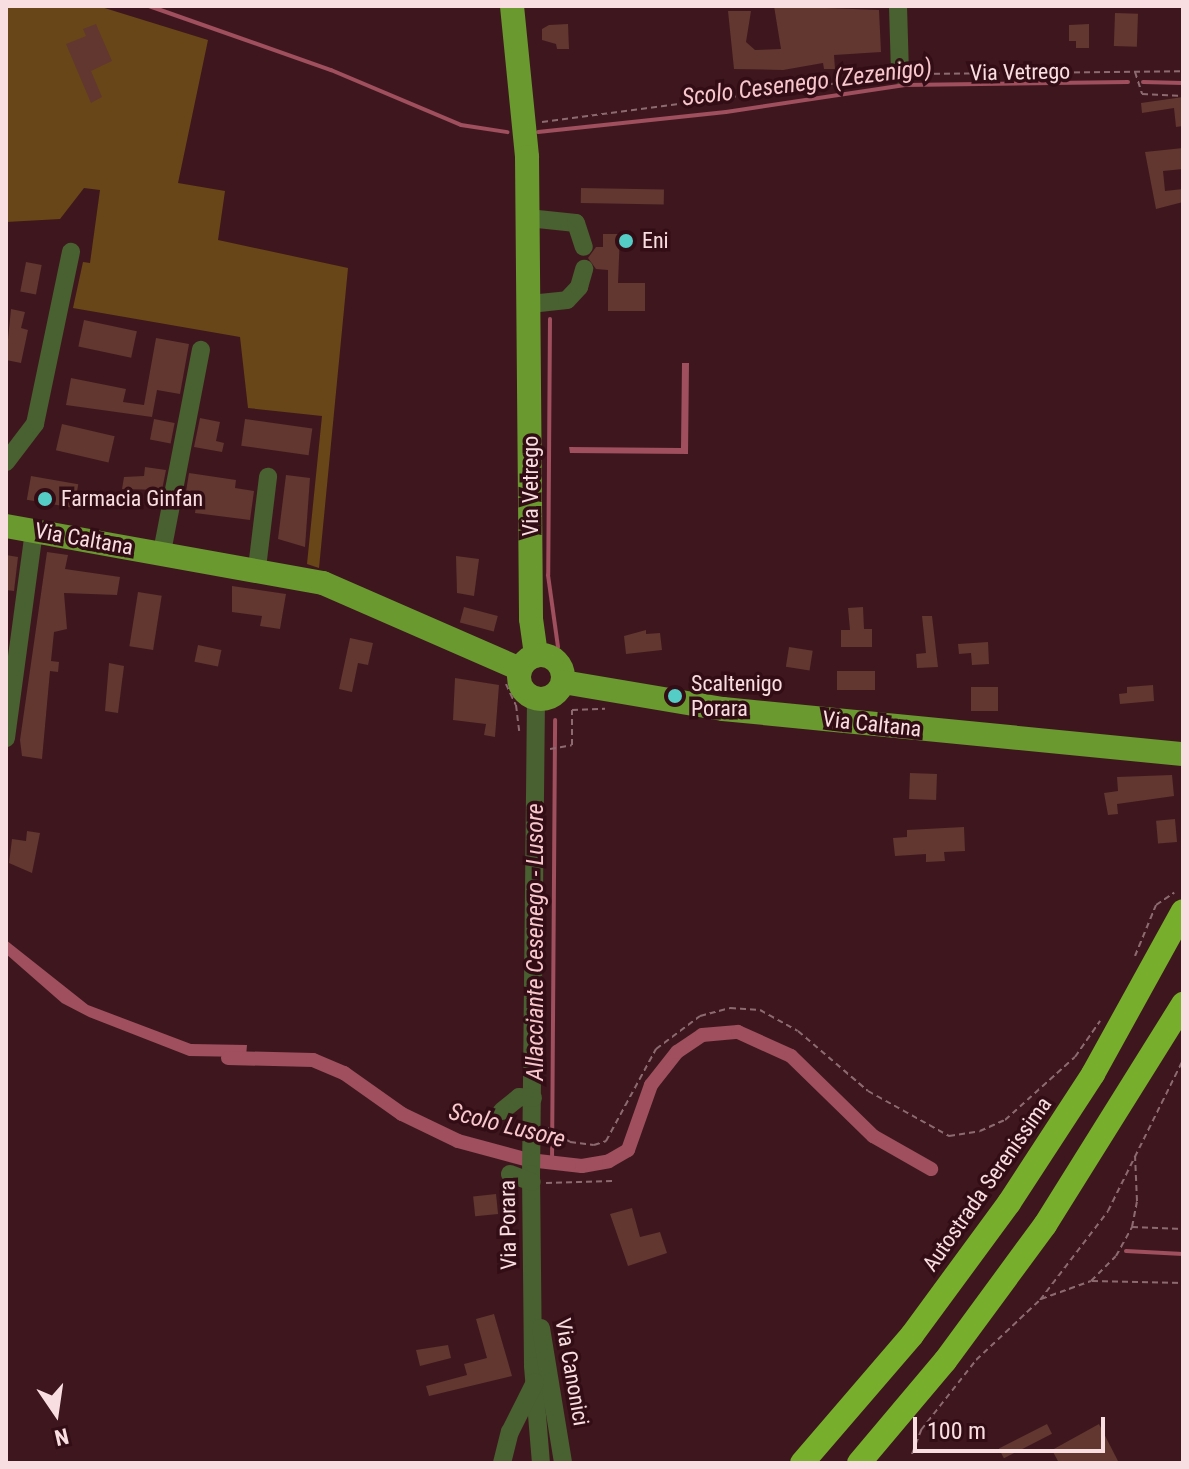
<!DOCTYPE html>
<style>
body{margin:0}
#map{position:relative;width:1189px;height:1469px;overflow:hidden;background:#3e171e;font-family:"Roboto Condensed",sans-serif}
div>[style]{position:absolute}
[style*='--x']{left:calc(var(--x)*1px);top:calc(var(--y)*1px);width:calc(var(--w)*1px);rotate:calc(var(--a)*1deg)}
.green>*{inset:0;background:#694617}
.water>*{inset:0;background:#9f4f5d}
.stream>*{height:4px;margin:-2px;padding:0 2px;transform-origin:2px;border-radius:2px;background:#9f4f5d}
.canal>*{height:14px;margin:-7px;padding:0 7px;transform-origin:7px;border-radius:7px;background:#9f4f5d}
.building>*{inset:0;background:#613730;transform-origin:0 0}
.path>*{height:2px;margin-top:-1px;transform-origin:0;background:repeating-linear-gradient(90deg,#8c6a6f 0 6px,transparent 0 10px)}
.minor>*{height:18px;margin:-9px;padding:0 9px;transform-origin:9px;border-radius:9px;background:#496031}
.major>*{height:24px;margin:-12px;padding:0 12px;transform-origin:12px;border-radius:12px;background:#6a9930}
.major>.ring{margin:-12px;padding:0;box-sizing:content-box;background:none;border:24px solid #6a9930;border-radius:50%}
.highway>*{height:24px;margin:-12px;padding:0 12px;transform-origin:12px;border-radius:12px;background:#77af2c}
.dots>*{width:22px;height:22px;translate:-50% -50%;box-sizing:border-box;border:4px solid #330d15;border-radius:50%}
span{translate:-50% -50%;white-space:nowrap;text-align:center;line-height:1.15;-webkit-text-stroke:7px #330d15;paint-order:stroke}
.street-label{font-size:22px;color:#f9dee1}
.poi-label{font-size:22px;color:#f9dee1}
.left{translate:0 -50%;text-align:left}
.water-label{font-size:24px;color:#f7c7cc;font-style:italic}
.frame{position:absolute;inset:0;border:8px solid #f9dee1;pointer-events:none}
.north{position:absolute;left:16px;top:1373px;width:80px;height:80px;-webkit-text-stroke:6px #330d15;paint-order:stroke;rotate:167deg;font-size:22px;font-weight:700;line-height:32px;text-align:center;color:#f9dee1}
.north::after{content:'';display:block;margin:auto;width:28px;height:36px;background:#f9dee1;clip-path:polygon(50% 0,100% 100%,50% 72%,0 100%)}
.scale{position:absolute;left:913px;top:1417px;width:192px;height:36px;box-sizing:border-box;border:4px solid #f9dee1;border-top:0;padding-left:10px;font-size:24px;line-height:28px;white-space:nowrap;color:#f9dee1;-webkit-text-stroke:6px #330d15;paint-order:stroke}
</style>
<div id="map">
<div class="green">
<div style="clip-path:polygon(6px 6px,98px 6px,208px 40px,178px 183px,225px 191px,218px 240px,348px 268px,319px 568px,307px 564px,322px 416px,248px 408px,240px 337px,73px 308px,83px 262px,90px 263px,100px 190px,84px 188px,60px 219px,6px 222px)"></div>
</div>
<div class="water">
<div style="clip-path:polygon(682px 363px,689px 363px,688px 454px,570px 453px,569px 447px,681px 448px)"></div>
<div style="clip-path:polygon(6px 940px,88px 1005px,191px 1044px,247px 1045px,246px 1057px,189px 1056px,89px 1017px,62px 1003px,6px 954px)"></div>
</div>
<div class="stream">
<div style="--x:149;--y:6;--w:193;--a:19.4"></div>
<div style="--x:331;--y:70;--w:141;--a:22.9"></div>
<div style="--x:461;--y:125;--w:47;--a:8.7"></div>
<div style="--x:1143;--y:82;--w:40;--a:1.4"></div>
<div style="--x:538;--y:132;--w:189;--a:-6.1"></div>
<div style="--x:726;--y:112;--w:181;--a:-8.6"></div>
<div style="--x:905;--y:85;--w:223;--a:-0.8"></div>
<div style="--x:550;--y:319;--w:256;--a:90.4"></div>
<div style="--x:548;--y:575;--w:73;--a:82.1"></div>
<div style="--x:552;--y:1164;--w:444;--a:-89.6"></div>
<div style="--x:1126;--y:1251;--w:57;--a:3"></div>
</div>
<div class="canal">
<div style="--x:228;--y:1058;--w:85;--a:1.3"></div>
<div style="--x:313;--y:1060;--w:34;--a:23"></div>
<div style="--x:344;--y:1073;--w:71;--a:35.3"></div>
<div style="--x:402;--y:1114;--w:62;--a:25.7"></div>
<div style="--x:458;--y:1141;--w:73;--a:15"></div>
<div style="--x:529;--y:1160;--w:53;--a:6.5"></div>
<div style="--x:582;--y:1166;--w:27;--a:-10"></div>
<div style="--x:609;--y:1161;--w:22;--a:-30"></div>
<div style="--x:628;--y:1150;--w:69;--a:-70.5"></div>
<div style="--x:651;--y:1085;--w:42;--a:-51.8"></div>
<div style="--x:677;--y:1052;--w:30;--a:-34"></div>
<div style="--x:702;--y:1035;--w:36;--a:-5"></div>
<div style="--x:738;--y:1032;--w:58;--a:24.4"></div>
<div style="--x:791;--y:1056;--w:115;--a:44.3"></div>
<div style="--x:873;--y:1136;--w:67;--a:29.6"></div>
</div>
<div class="building">
<div style="clip-path:polygon(774px 6px,879px 10px,881px 52px,834px 55px,835px 69px,824px 69px,823px 63px,783px 70px,734px 69px,728px 11px,751px 11px,746px 42px,755px 50px,781px 49px)"></div>
<div style="left:1115px;top:13px;width:23px;height:33px;rotate:2deg"></div>
<div style="clip-path:polygon(96px 24px,112px 61px,91px 71px,102px 97px,91px 103px,66px 44px,86px 36px,83px 29px)"></div>
<div style="clip-path:polygon(568px 24px,569px 49px,557px 49px,556px 44px,542px 40px,542px 29px,549px 25px)"></div>
<div style="clip-path:polygon(1089px 24px,1089px 48px,1076px 48px,1076px 41px,1069px 41px,1069px 25px)"></div>
<div style="clip-path:polygon(1183px 97px,1183px 126px,1176px 127px,1174px 108px,1142px 113px,1141px 103px)"></div>
<div style="clip-path:polygon(1183px 148px,1183px 169px,1163px 171px,1165px 191px,1183px 189px,1183px 202px,1156px 209px,1145px 152px)"></div>
<div style="left:581px;top:188px;width:83px;height:15px;rotate:1deg"></div>
<div style="clip-path:polygon(603px 234px,620px 234px,618px 283px,645px 283px,645px 311px,608px 311px,608px 270px,596px 269px,588px 258px,596px 247px,603px 247px)"></div>
<div style="left:26px;top:262px;width:16px;height:30px;rotate:11deg"></div>
<div style="clip-path:polygon(11px 309px,25px 312px,21px 328px,28px 330px,21px 363px,6px 360px)"></div>
<div style="left:84px;top:320px;width:54px;height:27px;rotate:12deg"></div>
<div style="clip-path:polygon(156px 338px,189px 344px,180px 394px,157px 390px,152px 417px,66px 405px,71px 378px,126px 389px,123px 402px,144px 405px)"></div>
<div style="clip-path:polygon(200px 418px,220px 422px,216px 441px,224px 443px,222px 452px,194px 447px)"></div>
<div style="left:154px;top:419px;width:21px;height:21px;rotate:11deg"></div>
<div style="left:245px;top:419px;width:68px;height:27px;rotate:8deg"></div>
<div style="left:62px;top:424px;width:54px;height:27px;rotate:13deg"></div>
<div style="clip-path:polygon(145px 467px,166px 470px,162px 490px,122px 489px,124px 477px,144px 476px)"></div>
<div style="clip-path:polygon(189px 473px,236px 480px,235px 488px,254px 491px,250px 520px,195px 513px,197px 499px,185px 498px)"></div>
<div style="clip-path:polygon(286px 475px,310px 478px,305px 547px,278px 539px)"></div>
<div style="left:31px;top:476px;width:48px;height:24px;rotate:10deg"></div>
<div style="clip-path:polygon(47px 552px,68px 555px,65px 569px,120px 577px,117px 595px,64px 593px,67px 629px,54px 632px,51px 661px,59px 662px,58px 672px,50px 671px,42px 759px,22px 756px,20px 740px)"></div>
<div style="clip-path:polygon(6px 555px,18px 557px,14px 591px,6px 590px)"></div>
<div style="clip-path:polygon(456px 556px,479px 559px,474px 596px,457px 593px)"></div>
<div style="clip-path:polygon(232px 586px,286px 594px,280px 629px,260px 626px,262px 616px,232px 612px)"></div>
<div style="left:138px;top:592px;width:24px;height:55px;rotate:9deg"></div>
<div style="left:464px;top:607px;width:35px;height:16px;rotate:15deg"></div>
<div style="clip-path:polygon(863px 607px,864px 629px,872px 629px,872px 647px,841px 647px,841px 630px,850px 630px,848px 608px)"></div>
<div style="clip-path:polygon(922px 616px,932px 616px,938px 667px,917px 668px,916px 654px,926px 653px)"></div>
<div style="clip-path:polygon(646px 630px,646px 634px,660px 633px,662px 650px,626px 654px,624px 636px)"></div>
<div style="clip-path:polygon(350px 638px,373px 643px,368px 665px,358px 663px,352px 692px,339px 689px)"></div>
<div style="clip-path:polygon(988px 642px,989px 664px,972px 665px,971px 653px,959px 654px,958px 644px)"></div>
<div style="left:198px;top:645px;width:24px;height:17px;rotate:12deg"></div>
<div style="left:789px;top:647px;width:24px;height:20px;rotate:9deg"></div>
<div style="clip-path:polygon(109px 663px,124px 666px,118px 713px,105px 711px)"></div>
<div style="left:875px;top:671px;width:19px;height:38px;rotate:90deg"></div>
<div style="clip-path:polygon(455px 678px,499px 685px,495px 737px,484px 735px,486px 724px,453px 720px)"></div>
<div style="clip-path:polygon(1153px 685px,1154px 701px,1120px 704px,1119px 694px,1127px 693px,1127px 687px)"></div>
<div style="left:998px;top:687px;width:24px;height:27px;rotate:90deg"></div>
<div style="left:910px;top:773px;width:27px;height:26px;rotate:2deg"></div>
<div style="clip-path:polygon(1172px 775px,1174px 796px,1117px 804px,1118px 814px,1108px 815px,1104px 793px,1118px 791px,1117px 777px)"></div>
<div style="left:1175px;top:819px;width:23px;height:19px;rotate:85deg"></div>
<div style="clip-path:polygon(964px 827px,965px 851px,944px 852px,945px 861px,926px 862px,926px 854px,895px 856px,893px 838px,907px 837px,907px 830px)"></div>
<div style="clip-path:polygon(27px 831px,40px 833px,32px 873px,9px 863px,12px 839px,26px 841px)"></div>
<div style="left:496px;top:1194px;width:20px;height:23px;rotate:84deg"></div>
<div style="clip-path:polygon(632px 1208px,640px 1237px,660px 1232px,667px 1253px,628px 1266px,610px 1214px)"></div>
<div style="clip-path:polygon(494px 1314px,512px 1376px,429px 1396px,426px 1386px,467px 1375px,464px 1364px,487px 1358px,476px 1319px)"></div>
<div style="clip-path:polygon(448px 1345px,451px 1358px,420px 1366px,416px 1350px)"></div>
<div style="left:1047px;top:1424px;width:11px;height:54px;rotate:63deg"></div>
<div style="clip-path:polygon(1099px 1424px,1119px 1463px,1059px 1463px,1052px 1450px)"></div>
</div>
<div class="path">
<div style="--x:1135;--y:72;--w:23;--a:72"></div>
<div style="--x:1142;--y:94;--w:41;--a:2.8"></div>
<div style="--x:914;--y:74;--w:269;--a:-0.6"></div>
<div style="--x:542;--y:122;--w:345;--a:-7.5"></div>
<div style="--x:506;--y:684;--w:23;--a:65"></div>
<div style="--x:516;--y:705;--w:26;--a:83"></div>
<div style="--x:550;--y:749;--w:22;--a:-10"></div>
<div style="--x:572;--y:745;--w:35;--a:-90"></div>
<div style="--x:572;--y:710;--w:33;--a:-2"></div>
<div style="--x:1135;--y:956;--w:55;--a:-67.6"></div>
<div style="--x:1156;--y:905;--w:22;--a:-34"></div>
<div style="--x:548;--y:1128;--w:26;--a:32"></div>
<div style="--x:570;--y:1142;--w:24;--a:7"></div>
<div style="--x:594;--y:1145;--w:13;--a:-18"></div>
<div style="--x:606;--y:1141;--w:105;--a:-61.5"></div>
<div style="--x:656;--y:1049;--w:55;--a:-36.9"></div>
<div style="--x:700;--y:1016;--w:31;--a:-15"></div>
<div style="--x:730;--y:1008;--w:30;--a:4"></div>
<div style="--x:760;--y:1010;--w:43;--a:28.9"></div>
<div style="--x:798;--y:1031;--w:92;--a:40.6"></div>
<div style="--x:868;--y:1091;--w:93;--a:29.1"></div>
<div style="--x:949;--y:1136;--w:31;--a:-9"></div>
<div style="--x:980;--y:1131;--w:27;--a:-24"></div>
<div style="--x:1005;--y:1120;--w:94;--a:-42"></div>
<div style="--x:1075;--y:1057;--w:44;--a:-55.2"></div>
<div style="--x:546;--y:1183;--w:66;--a:-1.7"></div>
<div style="--x:1132;--y:1227;--w:51;--a:2.2"></div>
<div style="--x:1092;--y:1281;--w:91;--a:1.3"></div>
<div style="--x:1041;--y:1299;--w:53;--a:-19.8"></div>
<div style="--x:1091;--y:1281;--w:35;--a:-45"></div>
<div style="--x:1116;--y:1256;--w:33;--a:-61"></div>
<div style="--x:1132;--y:1227;--w:26;--a:-79"></div>
<div style="--x:1137;--y:1201;--w:45;--a:-92.5"></div>
<div style="--x:912;--y:1454;--w:26;--a:-69"></div>
<div style="--x:921;--y:1430;--w:89;--a:-51.8"></div>
<div style="--x:976;--y:1360;--w:88;--a:-43.2"></div>
<div style="--x:1040;--y:1300;--w:112;--a:-52.6"></div>
<div style="--x:1108;--y:1211;--w:169;--a:-63.6"></div>
</div>
<div class="minor">
<div style="--x:898;--y:6;--w:69;--a:88.3"></div>
<div style="--x:528;--y:218;--w:48;--a:5.9"></div>
<div style="--x:576;--y:223;--w:25;--a:72"></div>
<div style="--x:530;--y:304;--w:37;--a:-6"></div>
<div style="--x:567;--y:300;--w:18;--a:-47"></div>
<div style="--x:579;--y:287;--w:19;--a:-74"></div>
<div style="--x:6;--y:462;--w:48;--a:-52.7"></div>
<div style="--x:35;--y:424;--w:176;--a:-78.2"></div>
<div style="--x:162;--y:552;--w:206;--a:-79.1"></div>
<div style="--x:257;--y:568;--w:92;--a:-83.1"></div>
<div style="--x:536;--y:699;--w:475;--a:90.6"></div>
<div style="--x:531;--y:1174;--w:192;--a:89.4"></div>
<div style="--x:533;--y:1366;--w:97;--a:85.3"></div>
<div style="--x:6;--y:738;--w:209;--a:-82.3"></div>
<div style="--x:502;--y:1111;--w:22;--a:-39"></div>
<div style="--x:519;--y:1097;--w:14;--a:4"></div>
<div style="--x:510;--y:1174;--w:23;--a:20"></div>
<div style="--x:541;--y:1328;--w:137;--a:80.7"></div>
<div style="--x:502;--y:1463;--w:32;--a:-76"></div>
<div style="--x:510;--y:1432;--w:56;--a:-63.4"></div>
</div>
<div class="major">
<div style="--x:512;--y:6;--w:152;--a:84.3"></div>
<div style="--x:527;--y:157;--w:462;--a:89.5"></div>
<div style="--x:531;--y:619;--w:37;--a:82"></div>
<div style="--x:6;--y:526;--w:322;--a:10.2"></div>
<div style="--x:323;--y:583;--w:215;--a:23.6"></div>
<div class="ring" style="left:519px;top:655px;width:20px;height:20px"></div>
<div style="--x:563;--y:682;--w:162;--a:9.6"></div>
<div style="--x:723;--y:709;--w:462;--a:5.6"></div>
</div>
<div class="highway">
<div style="--x:802;--y:1463;--w:169;--a:-49.3"></div>
<div style="--x:912;--y:1335;--w:164;--a:-53.7"></div>
<div style="--x:1009;--y:1203;--w:154;--a:-56.9"></div>
<div style="--x:1093;--y:1074;--w:186;--a:-61.1"></div>
<div style="--x:859;--y:1463;--w:133;--a:-49.9"></div>
<div style="--x:945;--y:1361;--w:169;--a:-53.7"></div>
<div style="--x:1045;--y:1225;--w:261;--a:-58"></div>
</div>
<div class="dots">
<div style="left:626px;top:241px;background:#54cdc7"></div>
<div style="left:45px;top:499px;background:#54cdc7"></div>
<div style="left:675px;top:696px;background:#54cdc7"></div>
</div>
<div class="street-label">
<span style="left:1020px;top:72px;rotate:-1deg">Via Vetrego</span>
<span style="left:531px;top:486px;rotate:-90deg">Via Vetrego</span>
<span style="left:84px;top:539px;rotate:10deg">Via Caltana</span>
<span style="left:872px;top:724px;rotate:6deg">Via Caltana</span>
<span style="left:987px;top:1184px;rotate:-55deg">Autostrada Serenissima</span>
<span style="left:508px;top:1225px;rotate:-91deg">Via Porara</span>
<span style="left:572px;top:1372px;rotate:80deg">Via Canonici</span>
</div>
<div class="poi-label">
<span class="left" style="left:642px;top:241px">Eni</span>
<span class="left" style="left:61px;top:499px">Farmacia Ginfan</span>
<span class="left" style="left:691px;top:696px">Scaltenigo<br>Porara</span>
</div>
<div class="water-label">
<span style="left:807px;top:83px;rotate:-7deg">Scolo Cesenego (Zezenigo)</span>
<span style="left:536px;top:942px;rotate:-90deg">Allacciante Cesenego - Lusore</span>
<span style="left:507px;top:1126px;rotate:14deg">Scolo Lusore</span>
</div>
<div class="frame"></div>
<div class="north">N</div>
<div class="scale">100 m</div>
</div>
